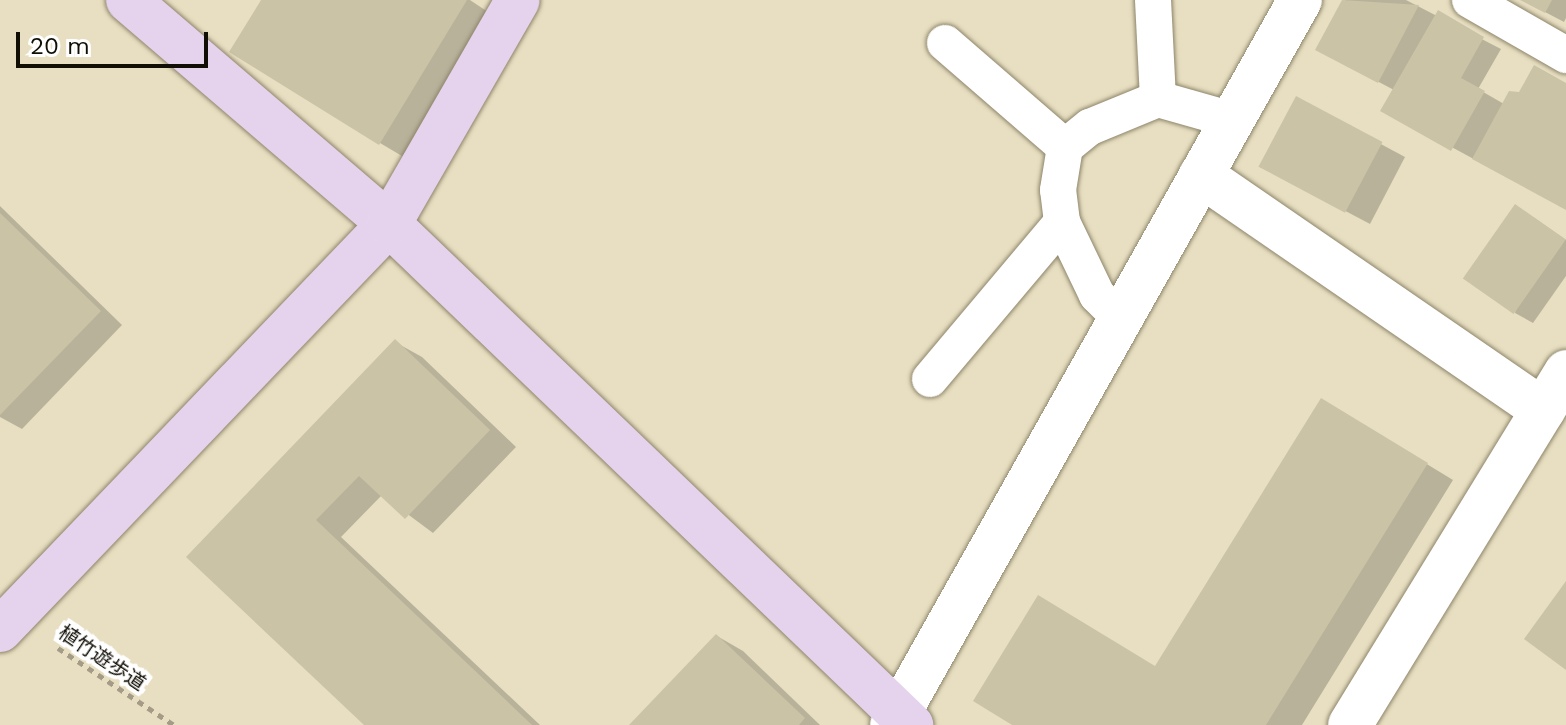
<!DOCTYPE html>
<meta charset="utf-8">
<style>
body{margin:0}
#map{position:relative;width:1566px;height:725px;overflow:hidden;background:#e8dfc2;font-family:"Work Sans","Noto Sans JP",sans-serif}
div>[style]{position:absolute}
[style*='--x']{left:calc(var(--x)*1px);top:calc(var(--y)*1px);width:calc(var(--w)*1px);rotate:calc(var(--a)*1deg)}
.shadow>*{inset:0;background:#0003}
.building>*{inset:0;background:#cbc3a6;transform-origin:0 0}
.path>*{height:5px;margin-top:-2.5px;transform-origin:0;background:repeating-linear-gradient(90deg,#a49c86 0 6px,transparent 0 12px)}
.roads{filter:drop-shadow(0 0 2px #8d856a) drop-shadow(0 0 2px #8d856a)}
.lane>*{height:36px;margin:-18px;padding:0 18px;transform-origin:18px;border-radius:18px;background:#fff}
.street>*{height:44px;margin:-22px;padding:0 22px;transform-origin:22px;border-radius:22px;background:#fff}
.secondary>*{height:44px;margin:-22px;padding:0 22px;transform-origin:22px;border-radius:22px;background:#e5d3ed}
span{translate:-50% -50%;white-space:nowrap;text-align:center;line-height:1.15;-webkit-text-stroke:8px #fff;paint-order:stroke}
.street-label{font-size:20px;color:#110e05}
.scale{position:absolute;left:16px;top:32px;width:192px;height:36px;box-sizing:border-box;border:4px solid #110e05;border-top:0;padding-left:10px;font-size:24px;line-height:28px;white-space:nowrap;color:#110e05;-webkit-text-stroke:6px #fff;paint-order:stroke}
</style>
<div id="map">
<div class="shadow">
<div style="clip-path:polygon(264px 0,470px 0,494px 16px,407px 159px,380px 143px)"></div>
<div style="clip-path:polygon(1345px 0,1406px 0,1501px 49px,1478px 89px,1504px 104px,1566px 85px,1566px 209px,1383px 110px,1394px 90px,1318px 50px)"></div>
<div style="clip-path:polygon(1522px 0,1566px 0,1566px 18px,1564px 22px)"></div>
<div style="clip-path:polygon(1297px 99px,1405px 157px,1370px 224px,1285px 179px)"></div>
<div style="clip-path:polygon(0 206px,122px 325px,22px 429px,0 417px)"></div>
<div style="clip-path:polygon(1533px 217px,1566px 240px,1566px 276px,1533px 323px,1515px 313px)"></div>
<div style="clip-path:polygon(395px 342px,422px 357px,516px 447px,433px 533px,382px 495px,341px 537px,540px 725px,367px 725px,189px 557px)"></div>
<div style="clip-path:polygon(1348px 416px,1453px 480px,1302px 725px,1016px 725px,1156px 668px)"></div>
<div style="clip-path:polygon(717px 636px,743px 651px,820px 725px,631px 725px)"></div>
</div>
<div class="building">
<div style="clip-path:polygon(261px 0,467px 0,379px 145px,229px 52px)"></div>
<div style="clip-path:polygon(1342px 0,1419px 5px,1378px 83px,1315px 50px)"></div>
<div style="clip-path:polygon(1520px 0,1552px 0,1545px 13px)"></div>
<div style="clip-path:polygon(1438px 10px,1484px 37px,1461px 78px,1485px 91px,1451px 151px,1380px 111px)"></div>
<div style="clip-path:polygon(1534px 65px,1566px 83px,1566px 210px,1472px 159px,1509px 91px,1519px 92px)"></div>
<div style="left:1296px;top:96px;width:98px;height:80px;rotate:28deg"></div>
<div style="left:1515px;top:204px;width:62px;height:91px;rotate:35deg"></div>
<div style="clip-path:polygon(0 213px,101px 311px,0 415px)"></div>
<div style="clip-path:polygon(395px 339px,490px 430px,405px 519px,359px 476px,316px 520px,532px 725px,364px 725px,186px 557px)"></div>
<div style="clip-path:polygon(1321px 398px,1428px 463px,1266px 725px,1012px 725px,973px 701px,1038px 595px,1155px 666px)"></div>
<div style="clip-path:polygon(1566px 581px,1566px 670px,1524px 639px)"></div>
<div style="clip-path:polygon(716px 634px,805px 718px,799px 725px,629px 725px)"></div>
</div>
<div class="path">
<div style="--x:58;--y:648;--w:139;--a:33.6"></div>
</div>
<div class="roads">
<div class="lane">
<div style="--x:1153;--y:0;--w:99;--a:87.1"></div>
<div style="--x:1470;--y:0;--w:111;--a:29.8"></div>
<div style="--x:945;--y:43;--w:159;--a:40.9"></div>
<div style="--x:1121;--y:319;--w:34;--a:-135"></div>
<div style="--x:1097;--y:295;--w:81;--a:-115.6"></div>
<div style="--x:1062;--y:222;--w:32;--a:-97"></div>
<div style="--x:1058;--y:190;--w:44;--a:-80.8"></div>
<div style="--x:1065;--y:147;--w:32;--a:-39"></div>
<div style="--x:1090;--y:127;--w:74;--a:-22.4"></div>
<div style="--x:1158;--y:99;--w:77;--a:15.8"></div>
<div style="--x:930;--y:379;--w:205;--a:-49.9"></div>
</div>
<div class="street">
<div style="--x:1201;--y:175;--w:415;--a:34.5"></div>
<div style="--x:892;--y:725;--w:832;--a:-60.63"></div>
<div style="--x:1350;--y:725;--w:414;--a:-58.5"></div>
</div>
<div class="secondary">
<div style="--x:128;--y:0;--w:344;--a:40.6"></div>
<div style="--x:389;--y:224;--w:724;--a:43.82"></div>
<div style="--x:0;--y:630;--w:562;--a:-46.23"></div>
<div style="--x:389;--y:224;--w:258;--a:-60.1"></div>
</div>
</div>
<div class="street-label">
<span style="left:102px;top:658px;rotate:34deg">植竹遊歩道</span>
</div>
<div class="scale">20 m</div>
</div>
